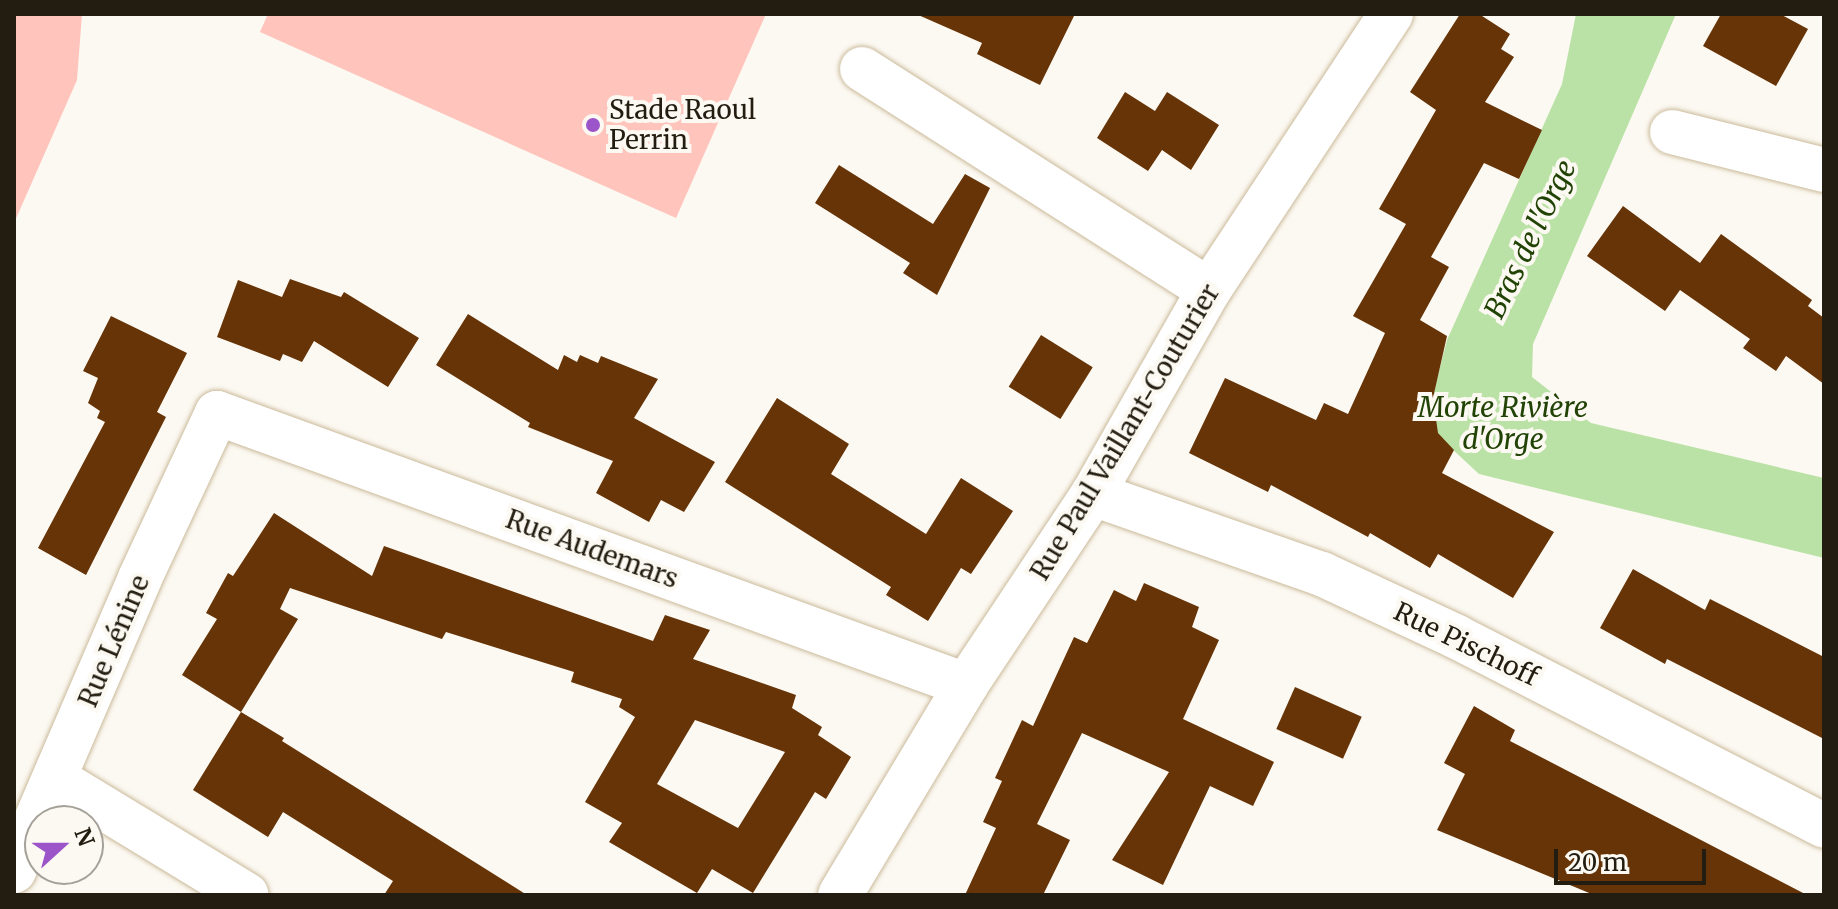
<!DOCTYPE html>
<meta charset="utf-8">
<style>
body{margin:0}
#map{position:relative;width:1838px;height:909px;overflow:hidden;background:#fcf9f2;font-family:Merriweather,serif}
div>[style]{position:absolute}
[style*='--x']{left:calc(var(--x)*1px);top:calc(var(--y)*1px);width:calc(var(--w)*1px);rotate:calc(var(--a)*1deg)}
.green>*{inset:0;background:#ffc4bb}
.water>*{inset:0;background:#bbe2a6}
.building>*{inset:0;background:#663407;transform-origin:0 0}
.roads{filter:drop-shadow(0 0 2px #cbba9b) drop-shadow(0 0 2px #cbba9b)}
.street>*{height:44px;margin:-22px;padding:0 22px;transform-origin:22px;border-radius:22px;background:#fff}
.dots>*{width:22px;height:22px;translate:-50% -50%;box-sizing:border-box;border:4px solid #fcf9f2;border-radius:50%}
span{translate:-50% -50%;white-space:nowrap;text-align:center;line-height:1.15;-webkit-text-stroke:8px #fcf9f2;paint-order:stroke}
.poi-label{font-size:26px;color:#231d11}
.left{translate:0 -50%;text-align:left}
.street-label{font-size:26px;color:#231d11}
.water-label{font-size:28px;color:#214306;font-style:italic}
.frame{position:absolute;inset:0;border:16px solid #231d11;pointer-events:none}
.north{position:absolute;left:24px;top:805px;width:80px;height:80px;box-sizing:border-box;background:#fcf9f2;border:2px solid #a5a198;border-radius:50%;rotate:69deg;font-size:22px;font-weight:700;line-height:32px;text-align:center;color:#231d11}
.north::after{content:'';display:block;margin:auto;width:28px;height:36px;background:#9b55c9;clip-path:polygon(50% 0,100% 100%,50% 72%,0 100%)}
.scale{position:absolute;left:1554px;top:849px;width:152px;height:36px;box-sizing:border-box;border:4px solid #231d11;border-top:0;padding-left:10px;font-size:24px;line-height:28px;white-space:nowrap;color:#231d11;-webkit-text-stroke:6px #fcf9f2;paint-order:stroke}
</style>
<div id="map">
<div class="green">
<div style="clip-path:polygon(14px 14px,82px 14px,77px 80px,14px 223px)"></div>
<div style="clip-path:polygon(268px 14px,766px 14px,676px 218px,260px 32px)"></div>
</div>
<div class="water">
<div style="clip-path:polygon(1576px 14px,1676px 14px,1533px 344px,1532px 377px,1591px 423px,1824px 478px,1824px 558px,1479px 474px,1436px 434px,1434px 391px,1447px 340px,1562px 84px)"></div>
</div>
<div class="building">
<div style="clip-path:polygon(916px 14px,1075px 14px,1040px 85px,977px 54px,982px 43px)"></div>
<div style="clip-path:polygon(1460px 14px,1479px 14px,1510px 34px,1501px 49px,1514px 57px,1485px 102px,1542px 130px,1519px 179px,1484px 163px,1431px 257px,1449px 267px,1420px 320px,1447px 336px,1433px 398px,1438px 433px,1454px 450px,1442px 473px,1554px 532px,1513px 598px,1438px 554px,1430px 568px,1370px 533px,1368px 537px,1271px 485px,1268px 492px,1189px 453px,1225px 378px,1316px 420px,1324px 403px,1348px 414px,1385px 333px,1353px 316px,1406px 224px,1379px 209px,1436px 110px,1410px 92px)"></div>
<div style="clip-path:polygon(1721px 14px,1780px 14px,1808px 29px,1776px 86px,1703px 46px)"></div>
<div style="clip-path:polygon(1125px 92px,1155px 111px,1167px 92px,1219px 125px,1191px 170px,1162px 150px,1148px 171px,1097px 138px)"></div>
<div style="clip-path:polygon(839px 165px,933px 224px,965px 174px,990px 188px,937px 295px,903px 273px,910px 263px,815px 203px)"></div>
<div style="clip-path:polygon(1623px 206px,1700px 263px,1721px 234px,1812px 300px,1808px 306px,1824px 318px,1824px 384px,1786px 356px,1776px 371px,1743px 348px,1750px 339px,1680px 290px,1665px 311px,1587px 256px)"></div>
<div style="clip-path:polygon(290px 279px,341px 297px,344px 292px,419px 338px,388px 387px,314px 341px,302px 362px,283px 354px,280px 361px,217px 337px,238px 280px,282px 297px)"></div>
<div style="clip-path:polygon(468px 314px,558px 370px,564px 355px,577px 362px,580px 355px,598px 363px,601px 356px,658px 379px,634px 418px,715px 462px,684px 512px,661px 500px,649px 522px,596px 493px,613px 461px,528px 427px,530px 423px,436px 365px)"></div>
<div style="clip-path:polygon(111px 316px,187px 353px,157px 412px,166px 417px,86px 575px,38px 548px,105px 422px,97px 418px,100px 411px,88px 403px,98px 378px,83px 371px)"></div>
<div style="left:1041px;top:335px;width:61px;height:61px;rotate:32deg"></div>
<div style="clip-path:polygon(777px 398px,849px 444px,831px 474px,926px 534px,961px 478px,1013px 511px,971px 574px,961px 568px,928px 621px,886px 595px,891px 587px,725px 482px)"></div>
<div style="clip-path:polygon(evenodd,274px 513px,372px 576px,384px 546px,653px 641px,665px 615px,710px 630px,693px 659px,796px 695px,792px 708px,822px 727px,818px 735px,851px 757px,826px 799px,815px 792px,753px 893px,712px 869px,697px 893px,609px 842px,622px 823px,585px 802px,635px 717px,619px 707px,622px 699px,571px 682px,574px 672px,446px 632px,442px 639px,290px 588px,280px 609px,298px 619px,241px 712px,182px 675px,217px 619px,206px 613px,228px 573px,233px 576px,274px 513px,695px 720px,785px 752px,738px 828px,657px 784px,695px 720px)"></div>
<div style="clip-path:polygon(1633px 569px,1705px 610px,1710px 599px,1824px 657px,1824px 739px,1667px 659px,1665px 664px,1600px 628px)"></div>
<div style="clip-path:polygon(1144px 583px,1199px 607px,1192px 627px,1219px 640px,1183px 719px,1274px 762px,1253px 806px,1210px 786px,1163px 885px,1112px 860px,1169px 772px,1082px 733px,1037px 824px,1070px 840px,1043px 895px,965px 895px,996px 828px,983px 822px,1002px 781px,995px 778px,1022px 720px,1033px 726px,1074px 637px,1087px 643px,1114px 590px,1136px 601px)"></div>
<div style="left:1295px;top:687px;width:73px;height:46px;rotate:24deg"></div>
<div style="clip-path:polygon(1474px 706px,1515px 730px,1510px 741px,1807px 895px,1594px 895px,1437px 830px,1465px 774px,1444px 763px)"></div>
<div style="clip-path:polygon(241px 712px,284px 738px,282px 741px,527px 895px,384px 895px,393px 881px,283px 812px,268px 837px,193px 790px)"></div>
</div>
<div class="roads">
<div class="street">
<div style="--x:862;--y:69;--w:411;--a:32.5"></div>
<div style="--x:1672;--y:132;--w:157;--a:14"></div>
<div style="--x:1093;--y:494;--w:243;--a:19.3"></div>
<div style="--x:1322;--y:574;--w:149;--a:25"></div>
<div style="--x:1457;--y:637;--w:413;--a:27.2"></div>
<div style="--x:56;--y:779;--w:223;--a:31.3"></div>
<div style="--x:14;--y:871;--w:319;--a:-66.7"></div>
<div style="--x:140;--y:578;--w:182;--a:-65"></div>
<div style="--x:217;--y:413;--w:797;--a:19.96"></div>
<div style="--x:840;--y:895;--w:245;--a:-59"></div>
<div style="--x:966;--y:685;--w:229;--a:-56.4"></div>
<div style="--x:1093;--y:494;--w:235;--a:-60.4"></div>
<div style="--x:1209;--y:290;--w:331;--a:-56.6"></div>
</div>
</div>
<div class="dots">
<div style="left:593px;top:125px;background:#9b55c9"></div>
</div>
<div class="poi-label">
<span class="left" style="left:609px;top:125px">Stade Raoul<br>Perrin</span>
</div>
<div class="street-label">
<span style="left:1125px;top:432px;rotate:-59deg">Rue Paul Vaillant-Couturier</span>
<span style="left:592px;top:549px;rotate:20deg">Rue Audemars</span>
<span style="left:114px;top:641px;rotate:-67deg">Rue Lénine</span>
<span style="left:1466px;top:644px;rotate:26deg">Rue Pischoff</span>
</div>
<div class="water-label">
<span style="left:1530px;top:239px;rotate:-64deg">Bras de l'Orge</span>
<span style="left:1503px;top:423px">Morte Rivière<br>d'Orge</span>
</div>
<div class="frame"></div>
<div class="north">N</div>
<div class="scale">20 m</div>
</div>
